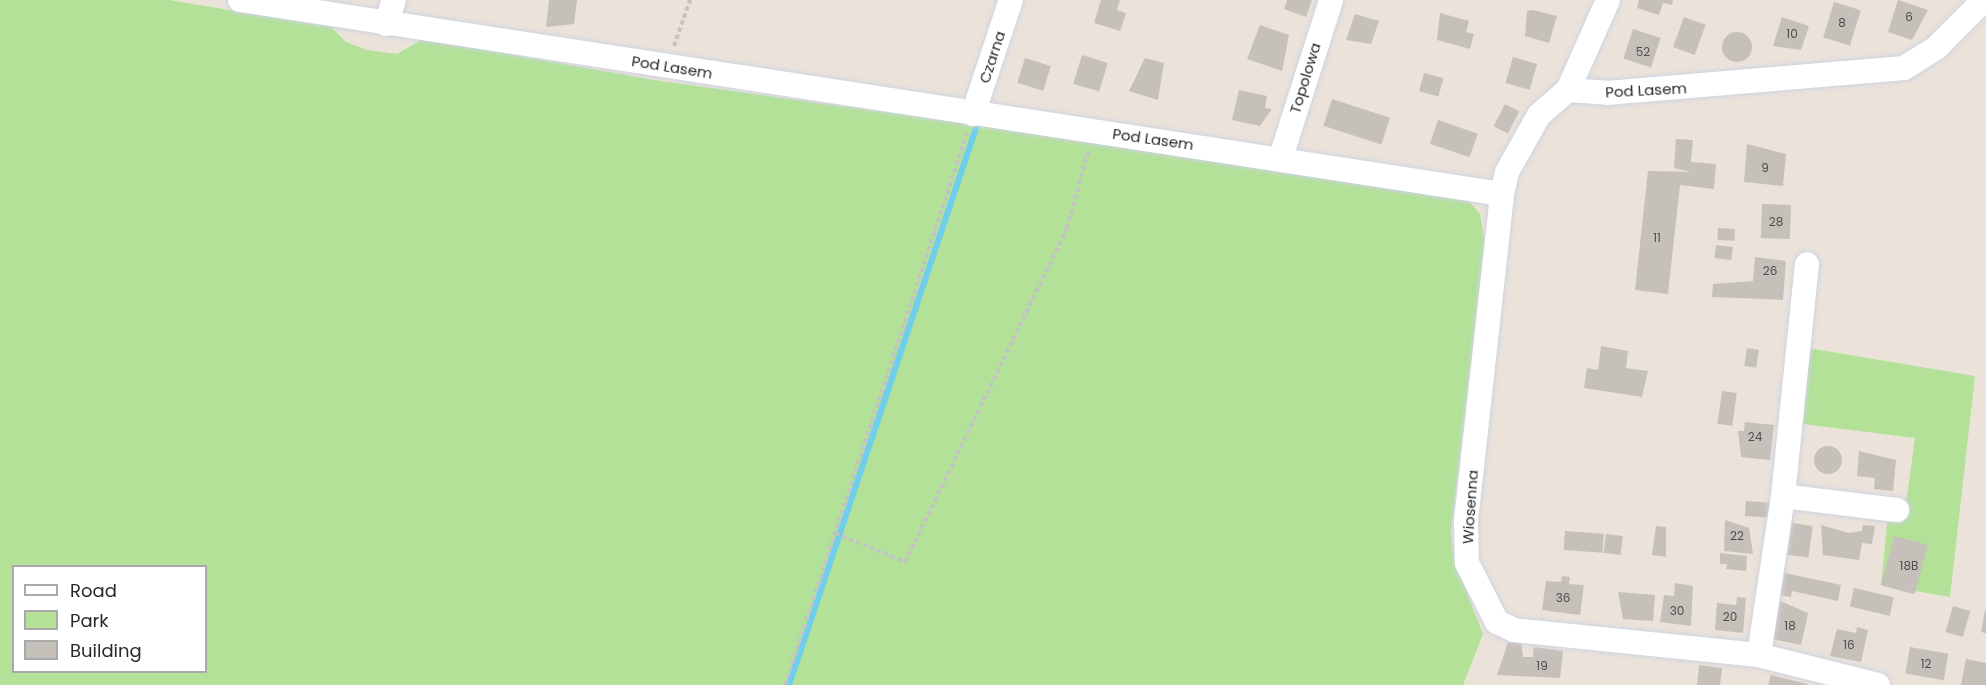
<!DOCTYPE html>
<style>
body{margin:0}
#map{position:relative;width:1986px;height:685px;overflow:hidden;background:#ebe3da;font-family:Poppins,sans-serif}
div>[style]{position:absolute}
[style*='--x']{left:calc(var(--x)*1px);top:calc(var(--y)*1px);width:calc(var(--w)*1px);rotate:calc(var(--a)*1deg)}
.green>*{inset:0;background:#b2e197}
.stream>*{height:6px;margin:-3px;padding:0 3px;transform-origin:3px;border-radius:3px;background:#6eceec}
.building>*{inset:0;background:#c6c0ba;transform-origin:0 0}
.round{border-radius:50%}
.path>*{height:4px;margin-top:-2px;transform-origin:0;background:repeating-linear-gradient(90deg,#c3c3c3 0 4.5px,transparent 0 7.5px)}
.roads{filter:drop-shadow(0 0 2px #cfd3e1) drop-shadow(0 0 2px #cfd3e1)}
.minor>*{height:24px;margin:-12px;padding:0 12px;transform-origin:12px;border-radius:12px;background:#fff}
span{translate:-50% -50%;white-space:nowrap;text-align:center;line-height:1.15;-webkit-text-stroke:5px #fff;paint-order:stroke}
.number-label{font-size:12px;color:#504e4c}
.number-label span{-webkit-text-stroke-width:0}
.street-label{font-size:15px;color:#282828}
.legend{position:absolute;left:12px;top:565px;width:195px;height:108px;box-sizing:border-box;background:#fff;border:2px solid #a9a9a9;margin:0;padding:8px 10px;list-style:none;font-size:18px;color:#282828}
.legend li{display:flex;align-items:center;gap:12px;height:30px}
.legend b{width:30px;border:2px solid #a9a9a9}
</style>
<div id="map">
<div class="green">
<div style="clip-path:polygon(evenodd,0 0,169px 0,331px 27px,346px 42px,367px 50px,397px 54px,423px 39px,654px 80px,1445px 189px,1467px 199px,1480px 214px,1485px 244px,1451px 532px,1454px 560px,1483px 634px,1463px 685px,0 685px,0 0,14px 566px,206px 566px,206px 672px,14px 672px,14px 566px)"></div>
<div style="clip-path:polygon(1808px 348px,1975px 376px,1950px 597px,1881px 585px,1888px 516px,1906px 503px,1915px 438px,1795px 423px)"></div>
</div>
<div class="stream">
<div style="--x:789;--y:685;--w:588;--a:-71.44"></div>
</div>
<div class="building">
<div style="clip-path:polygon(549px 0,577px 0,574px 24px,546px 27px)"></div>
<div style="clip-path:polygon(1101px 0,1120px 0,1117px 10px,1126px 13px,1120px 31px,1094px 23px)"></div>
<div style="clip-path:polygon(1287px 0,1312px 0,1306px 17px,1284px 9px)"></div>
<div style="clip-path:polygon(1639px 0,1673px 0,1672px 5px,1663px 3px,1659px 15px,1637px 8px)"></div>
<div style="clip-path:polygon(1898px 0,1928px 10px,1912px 40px,1888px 32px)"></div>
<div style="left:1834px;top:2px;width:28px;height:37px;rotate:17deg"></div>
<div style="clip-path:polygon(1533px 10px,1557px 16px,1549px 43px,1525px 36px,1527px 11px)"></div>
<div style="clip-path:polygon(1440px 13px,1469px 21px,1466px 32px,1474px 34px,1470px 49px,1437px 40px)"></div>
<div style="clip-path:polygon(1355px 14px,1379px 21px,1371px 44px,1346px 40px)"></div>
<div style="left:1684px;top:17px;width:23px;height:32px;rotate:20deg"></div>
<div style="clip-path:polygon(1782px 17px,1809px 26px,1801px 50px,1773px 46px)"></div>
<div style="clip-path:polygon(1260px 25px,1289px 35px,1282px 71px,1247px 59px)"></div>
<div style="left:1633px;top:29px;width:29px;height:31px;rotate:18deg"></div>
<div class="round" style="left:1722px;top:32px;width:30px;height:30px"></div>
<div style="left:1082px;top:55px;width:27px;height:30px;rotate:17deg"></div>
<div style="left:1513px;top:57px;width:25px;height:27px;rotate:16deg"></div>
<div style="left:1025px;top:58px;width:27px;height:26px;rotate:17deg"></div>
<div style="clip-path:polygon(1145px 58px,1164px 63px,1158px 100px,1129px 91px)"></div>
<div style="left:1424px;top:73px;width:20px;height:19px;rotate:15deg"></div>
<div style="clip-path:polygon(1239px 90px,1267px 96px,1265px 108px,1272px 109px,1260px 126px,1232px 120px)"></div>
<div style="left:1332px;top:99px;width:61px;height:28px;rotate:18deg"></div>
<div style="left:1505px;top:104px;width:16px;height:25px;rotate:27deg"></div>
<div style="left:1438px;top:120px;width:42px;height:25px;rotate:19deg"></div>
<div style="clip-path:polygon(1676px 139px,1693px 140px,1691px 162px,1716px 164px,1714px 189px,1680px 185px,1668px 294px,1635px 290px,1648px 171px,1691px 172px,1674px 168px)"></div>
<div style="clip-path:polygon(1747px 144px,1786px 154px,1783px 186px,1744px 182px)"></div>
<div style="left:1791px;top:205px;width:34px;height:29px;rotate:92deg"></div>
<div style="left:1718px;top:228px;width:17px;height:12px;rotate:3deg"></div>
<div style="left:1716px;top:245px;width:17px;height:13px;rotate:7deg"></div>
<div style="clip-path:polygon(1755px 257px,1786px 261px,1783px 300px,1712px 297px,1713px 284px,1753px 281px)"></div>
<div style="clip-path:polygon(1601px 346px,1628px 351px,1626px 368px,1648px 371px,1642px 397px,1584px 388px,1587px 368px,1598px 370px)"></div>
<div style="left:1747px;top:348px;width:12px;height:18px;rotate:9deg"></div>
<div style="left:1722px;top:391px;width:15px;height:33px;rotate:8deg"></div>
<div style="clip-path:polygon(1745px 422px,1774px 425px,1770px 460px,1741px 457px,1738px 431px,1744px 431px)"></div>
<div class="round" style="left:1814px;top:446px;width:28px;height:28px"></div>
<div style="clip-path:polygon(1859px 451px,1896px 460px,1893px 491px,1874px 489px,1875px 478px,1857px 476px)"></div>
<div style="left:1746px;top:501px;width:26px;height:15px;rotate:4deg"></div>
<div style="clip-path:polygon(1725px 520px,1749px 528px,1753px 554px,1724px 551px)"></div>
<div style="left:1792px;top:523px;width:21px;height:32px;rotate:8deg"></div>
<div style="clip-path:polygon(1821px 525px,1849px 533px,1862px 531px,1863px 525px,1875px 526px,1872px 544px,1862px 543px,1859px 560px,1823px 555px)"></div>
<div style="clip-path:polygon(1656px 526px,1666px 527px,1666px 557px,1652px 555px)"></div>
<div style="left:1565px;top:531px;width:39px;height:19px;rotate:4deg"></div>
<div style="left:1606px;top:534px;width:17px;height:19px;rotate:7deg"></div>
<div style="left:1894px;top:536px;width:35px;height:51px;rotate:15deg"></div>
<div style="clip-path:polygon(1720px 553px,1747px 556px,1746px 571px,1726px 569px,1727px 564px,1720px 564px)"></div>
<div style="clip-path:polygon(1785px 573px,1841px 585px,1838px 601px,1792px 591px,1791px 597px,1780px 595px)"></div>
<div style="clip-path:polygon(1562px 576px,1570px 577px,1569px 584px,1584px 585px,1580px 615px,1542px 610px,1546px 581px,1561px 582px)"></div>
<div style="clip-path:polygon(1675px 583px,1693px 586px,1691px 626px,1660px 622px,1664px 595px,1674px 596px)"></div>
<div style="left:1854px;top:588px;width:41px;height:19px;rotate:13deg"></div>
<div style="clip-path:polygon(1618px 592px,1655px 595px,1653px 621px,1623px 619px)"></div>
<div style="clip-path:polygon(1737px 597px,1746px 598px,1743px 633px,1715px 630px,1717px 603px,1736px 605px)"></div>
<div style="clip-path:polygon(1780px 601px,1808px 613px,1801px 645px,1772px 639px)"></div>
<div style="left:1953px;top:606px;width:18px;height:27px;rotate:16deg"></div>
<div style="clip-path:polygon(1985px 610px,1986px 610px,1986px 633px,1981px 632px)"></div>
<div style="clip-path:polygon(1857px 627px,1868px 630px,1861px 662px,1830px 656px,1837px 629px,1856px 633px)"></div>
<div style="clip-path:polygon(1510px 637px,1521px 639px,1523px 657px,1533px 657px,1534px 647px,1563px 651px,1560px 678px,1497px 675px)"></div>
<div style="left:1910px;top:647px;width:39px;height:27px;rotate:10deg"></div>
<div style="clip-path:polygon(1966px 659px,1986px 663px,1986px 685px,1961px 685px)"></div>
<div style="clip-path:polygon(1699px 665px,1722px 668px,1720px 685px,1697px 685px)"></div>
<div style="clip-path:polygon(1771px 675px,1808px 684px,1807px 685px,1768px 685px)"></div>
</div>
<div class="path">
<div style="--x:674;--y:46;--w:49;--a:-70.8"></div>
<div style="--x:835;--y:533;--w:76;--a:22.5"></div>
<div style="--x:905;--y:562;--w:371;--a:-64.1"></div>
<div style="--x:1067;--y:228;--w:79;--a:-74.6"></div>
<div style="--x:785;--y:685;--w:581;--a:-71.75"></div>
</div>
<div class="roads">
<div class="minor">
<div style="--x:240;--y:0;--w:1277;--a:8.74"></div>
<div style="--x:386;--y:24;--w:25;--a:-72"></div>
<div style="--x:1568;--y:90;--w:98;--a:-66"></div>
<div style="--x:973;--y:114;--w:120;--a:-71.6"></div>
<div style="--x:1281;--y:157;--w:165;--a:-72.3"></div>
<div style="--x:1783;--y:496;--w:115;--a:7"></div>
<div style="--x:1759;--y:655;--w:161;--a:-81.4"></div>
<div style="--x:1783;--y:496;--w:233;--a:-84.1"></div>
<div style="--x:1878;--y:685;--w:123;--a:-165.9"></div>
<div style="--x:1759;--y:655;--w:246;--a:-174.2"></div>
<div style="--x:1514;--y:630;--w:19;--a:-155"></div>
<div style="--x:1497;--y:622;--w:66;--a:-117"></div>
<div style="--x:1467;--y:563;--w:42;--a:-91.4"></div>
<div style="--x:1466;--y:521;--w:329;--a:-83.7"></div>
<div style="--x:1502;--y:194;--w:23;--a:-77"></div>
<div style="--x:1507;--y:172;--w:65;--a:-60.7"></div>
<div style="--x:1539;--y:115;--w:38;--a:-41"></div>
<div style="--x:1568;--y:90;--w:39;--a:4"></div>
<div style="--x:1607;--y:93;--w:298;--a:-4.8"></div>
<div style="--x:1904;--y:68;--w:39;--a:-32"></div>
<div style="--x:1937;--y:47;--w:66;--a:-45"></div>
</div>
</div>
<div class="number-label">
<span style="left:1909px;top:17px">6</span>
<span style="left:1842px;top:23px">8</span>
<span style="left:1792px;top:34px">10</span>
<span style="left:1643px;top:52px">52</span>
<span style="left:1765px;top:168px">9</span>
<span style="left:1776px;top:222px">28</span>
<span style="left:1657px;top:238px">11</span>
<span style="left:1770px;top:271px">26</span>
<span style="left:1755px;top:437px">24</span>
<span style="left:1737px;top:536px">22</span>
<span style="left:1909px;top:566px">18B</span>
<span style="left:1563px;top:598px">36</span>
<span style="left:1677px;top:611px">30</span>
<span style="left:1730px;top:617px">20</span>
<span style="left:1790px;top:626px">18</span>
<span style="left:1849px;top:645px">16</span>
<span style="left:1926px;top:664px">12</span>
<span style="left:1542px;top:666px">19</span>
</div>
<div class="street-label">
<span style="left:992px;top:57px;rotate:-72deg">Czarna</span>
<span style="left:672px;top:67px;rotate:9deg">Pod Lasem</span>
<span style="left:1305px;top:78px;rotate:-73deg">Topolowa</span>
<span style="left:1646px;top:90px;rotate:-3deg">Pod Lasem</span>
<span style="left:1153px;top:139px;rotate:8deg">Pod Lasem</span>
<span style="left:1470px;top:507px;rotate:-86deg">Wiosenna</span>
</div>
<ul class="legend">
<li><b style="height:8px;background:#fff"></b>Road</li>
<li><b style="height:16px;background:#b2e197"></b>Park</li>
<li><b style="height:16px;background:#c6c0ba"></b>Building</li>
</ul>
</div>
